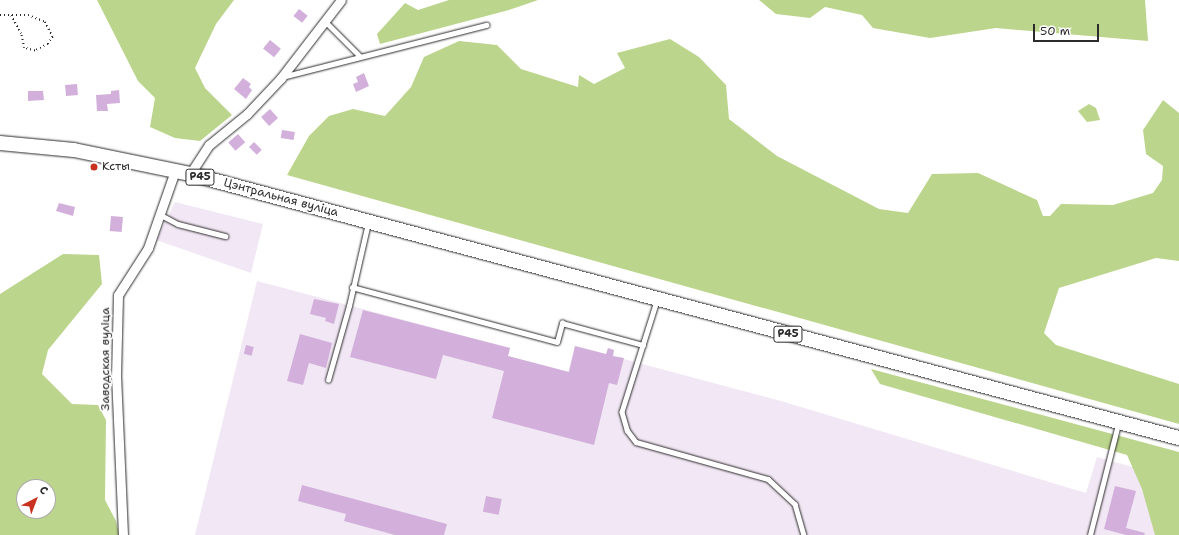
<!DOCTYPE html>
<meta charset="utf-8">
<style>
body{margin:0}
#map{position:relative;width:1179px;height:535px;overflow:hidden;background:#fff;font-family:"Shantell Sans",sans-serif}
div>[style]{position:absolute}
[style*='--x']{left:calc(var(--x)*1px);top:calc(var(--y)*1px);width:calc(var(--w)*1px);rotate:calc(var(--a)*1deg)}
.built>*{inset:0;background:#f2e7f4}
.green>*{inset:0;background:#bcd58c}
.building>*{inset:0;background:#d2b0db;transform-origin:0 0}
.path>*{height:1.5px;margin-top:-0.75px;transform-origin:0;background:repeating-linear-gradient(90deg,#2b2b2b 0 1px,transparent 0 4px)}
.roads{filter:drop-shadow(0 0 1px #2b2b2b) drop-shadow(0 0 1px #2b2b2b)}
.lane>*{height:4.5px;margin:-2.25px;padding:0 2.25px;transform-origin:2.25px;border-radius:2.25px;background:#fff}
.street>*{height:9px;margin:-4.5px;padding:0 4.5px;transform-origin:4.5px;border-radius:4.5px;background:#fff}
.primary>*{height:14px;margin:-7px;padding:0 7px;transform-origin:7px;border-radius:7px;background:#fff}
.dots>*{width:11px;height:11px;translate:-50% -50%;box-sizing:border-box;border:2px solid #fff;border-radius:50%}
span{translate:-50% -50%;white-space:nowrap;text-align:center;line-height:1.15;-webkit-text-stroke:3.5px #fff;paint-order:stroke}
.shield-label span{padding:1px 3px;background:#fff;border:1px solid;border-radius:3px;-webkit-text-stroke-width:0}
.shield-label{font-size:11px;color:#2b2b2b;font-weight:700}
.poi-label{font-size:12px;color:#2b2b2b}
.left{translate:0 -50%;text-align:left}
.street-label{font-size:12px;color:#2b2b2b}
.north{position:absolute;left:16px;top:479px;width:40px;height:40px;box-sizing:border-box;background:#fff;border:1px solid #aaa;border-radius:50%;rotate:42deg;font-size:11px;font-weight:700;line-height:16px;text-align:center;color:#2b2b2b}
.north::after{content:'';display:block;margin:auto;width:14px;height:18px;background:#c8321e;clip-path:polygon(50% 0,100% 100%,50% 72%,0 100%)}
.scale{position:absolute;left:1033px;top:24px;width:66px;height:18px;box-sizing:border-box;border:2px solid #2b2b2b;border-top:0;padding-left:5px;font-size:12px;line-height:14px;white-space:nowrap;color:#2b2b2b;-webkit-text-stroke:3px #fff;paint-order:stroke}
</style>
<div id="map">
<div class="built">
<div style="clip-path:polygon(175px 202px,263px 224px,251px 273px,156px 240px)"></div>
<div style="clip-path:polygon(257px 281px,510px 348px,508px 356px,568px 372px,575px 346px,781px 401px,1086px 493px,1097px 457px,1179px 480px,1179px 535px,195px 535px)"></div>
</div>
<div class="green">
<div style="clip-path:polygon(97px 0,234px 0,216px 24px,195px 68px,205px 88px,232px 115px,200px 141px,175px 138px,150px 127px,155px 98px,138px 81px)"></div>
<div style="clip-path:polygon(449px 0,538px 0,509px 10px,380px 44px,377px 34px,405px 3px,418px 10px)"></div>
<div style="clip-path:polygon(759px 0,1145px 0,1148px 41px,996px 28px,930px 38px,873px 28px,862px 15px,825px 7px,810px 18px,776px 14px)"></div>
<div style="clip-path:polygon(670px 39px,699px 57px,726px 85px,729px 119px,777px 156px,879px 209px,908px 213px,932px 174px,978px 173px,1037px 200px,1043px 216px,1050px 216px,1061px 204px,1113px 205px,1153px 193px,1162px 180px,1163px 166px,1146px 154px,1143px 130px,1163px 100px,1179px 113px,1179px 261px,1156px 258px,1059px 288px,1044px 333px,1056px 345px,1179px 384px,1179px 424px,287px 175px,309px 136px,329px 116px,353px 109px,385px 116px,411px 87px,424px 57px,459px 41px,497px 45px,521px 69px,578px 87px,579px 75px,594px 84px,625px 68px,617px 53px)"></div>
<div style="clip-path:polygon(1089px 104px,1096px 108px,1100px 120px,1087px 122px,1078px 111px)"></div>
<div style="clip-path:polygon(evenodd,63px 254px,99px 255px,102px 284px,48px 350px,42px 374px,72px 404px,98px 405px,106px 420px,105px 500px,116px 521px,119px 535px,0 535px,0 294px,63px 254px,24px 487px,48px 487px,48px 511px,24px 511px,24px 487px)"></div>
<div style="clip-path:polygon(871px 369px,1179px 452px,1179px 535px,1155px 535px,1142px 489px,1127px 455px,880px 384px)"></div>
</div>
<div class="building">
<div style="left:299px;top:9px;width:11px;height:9px;rotate:38deg"></div>
<div style="left:270px;top:40px;width:14px;height:11px;rotate:39deg"></div>
<div style="clip-path:polygon(364px 73px,369px 86px,356px 92px,353px 84px,358px 82px,356px 77px)"></div>
<div style="clip-path:polygon(243px 78px,251px 84px,249px 87px,252px 90px,246px 99px,234px 89px)"></div>
<div style="left:77px;top:84px;width:11px;height:12px;rotate:85deg"></div>
<div style="clip-path:polygon(119px 90px,120px 103px,107px 104px,108px 111px,97px 111px,96px 95px,111px 94px,111px 91px)"></div>
<div style="clip-path:polygon(28px 91px,43px 91px,44px 100px,28px 101px)"></div>
<div style="left:270px;top:109px;width:12px;height:12px;rotate:48deg"></div>
<div style="left:282px;top:130px;width:13px;height:8px;rotate:9deg"></div>
<div style="left:238px;top:134px;width:11px;height:13px;rotate:49deg"></div>
<div style="left:254px;top:142px;width:11px;height:7px;rotate:45deg"></div>
<div style="clip-path:polygon(59px 203px,75px 207px,73px 216px,56px 211px)"></div>
<div style="left:111px;top:216px;width:12px;height:15px;rotate:5deg"></div>
<div style="clip-path:polygon(314px 299px,339px 304px,334px 324px,325px 321px,326px 318px,310px 314px)"></div>
<div style="clip-path:polygon(363px 310px,510px 348px,508px 356px,569px 372px,575px 346px,606px 354px,608px 348px,614px 350px,613px 356px,624px 358px,617px 385px,609px 383px,594px 445px,492px 418px,504px 371px,443px 355px,436px 379px,350px 357px)"></div>
<div style="clip-path:polygon(300px 334px,332px 343px,326px 368px,309px 363px,303px 385px,287px 381px)"></div>
<div style="left:246px;top:345px;width:8px;height:9px;rotate:14deg"></div>
<div style="clip-path:polygon(302px 485px,447px 524px,444px 535px,395px 535px,344px 521px,346px 514px,298px 501px)"></div>
<div style="clip-path:polygon(1115px 486px,1136px 491px,1126px 528px,1145px 533px,1144px 535px,1126px 535px,1104px 529px)"></div>
<div style="left:486px;top:496px;width:16px;height:16px;rotate:11deg"></div>
</div>
<div class="path">
<div style="--x:0;--y:15;--w:28;--a:0"></div>
<div style="--x:28;--y:15;--w:18;--a:22"></div>
<div style="--x:45;--y:22;--w:17;--a:62"></div>
<div style="--x:53;--y:37;--w:9;--a:126"></div>
<div style="--x:48;--y:44;--w:15;--a:152"></div>
<div style="--x:35;--y:51;--w:11;--a:-165"></div>
<div style="--x:24;--y:48;--w:14;--a:-102"></div>
<div style="--x:21;--y:34;--w:21;--a:-119"></div>
</div>
<div class="roads">
<div class="lane">
<div style="--x:325;--y:21;--w:49;--a:45"></div>
<div style="--x:282;--y:77;--w:211;--a:-14.3"></div>
<div style="--x:161;--y:215;--w:19;--a:28"></div>
<div style="--x:178;--y:224;--w:49;--a:14.3"></div>
<div style="--x:352;--y:287;--w:212;--a:15"></div>
<div style="--x:557;--y:342;--w:20;--a:-75"></div>
<div style="--x:562;--y:323;--w:84;--a:15.2"></div>
<div style="--x:657;--y:301;--w:116;--a:107.5"></div>
<div style="--x:622;--y:412;--w:19;--a:74"></div>
<div style="--x:627;--y:430;--w:15;--a:53"></div>
<div style="--x:636;--y:442;--w:137;--a:15.7"></div>
<div style="--x:768;--y:479;--w:37;--a:43"></div>
<div style="--x:795;--y:504;--w:32;--a:74"></div>
<div style="--x:328;--y:380;--w:77;--a:-74.2"></div>
<div style="--x:349;--y:306;--w:85;--a:-77.1"></div>
<div style="--x:1090;--y:535;--w:114;--a:-75.8"></div>
</div>
<div class="street">
<div style="--x:190;--y:174;--w:35;--a:-57"></div>
<div style="--x:209;--y:145;--w:49;--a:-39.2"></div>
<div style="--x:247;--y:114;--w:50;--a:-46.6"></div>
<div style="--x:281;--y:78;--w:98;--a:-52.4"></div>
<div style="--x:123;--y:535;--w:158;--a:-92.5"></div>
<div style="--x:116;--y:377;--w:82;--a:-88.6"></div>
<div style="--x:118;--y:295;--w:56;--a:-57.4"></div>
<div style="--x:148;--y:248;--w:82;--a:-70.7"></div>
</div>
<div class="primary">
<div style="--x:0;--y:143;--w:74;--a:5.4"></div>
<div style="--x:74;--y:150;--w:118;--a:11.7"></div>
<div style="--x:190;--y:174;--w:1024;--a:14.95"></div>
</div>
</div>
<div class="dots">
<div style="left:94px;top:167px;background:#c8321e"></div>
</div>
<div class="shield-label">
<span style="left:200px;top:177px">Р45</span>
<span style="left:788px;top:334px">Р45</span>
</div>
<div class="poi-label">
<span class="left" style="left:102px;top:167px">Ксты</span>
</div>
<div class="street-label">
<span style="left:281px;top:198px;rotate:15deg">Цэнтральная вуліца</span>
<span style="left:106px;top:359px;rotate:-90deg">Заводская вуліца</span>
</div>
<div class="north">С</div>
<div class="scale">50 m</div>
</div>
